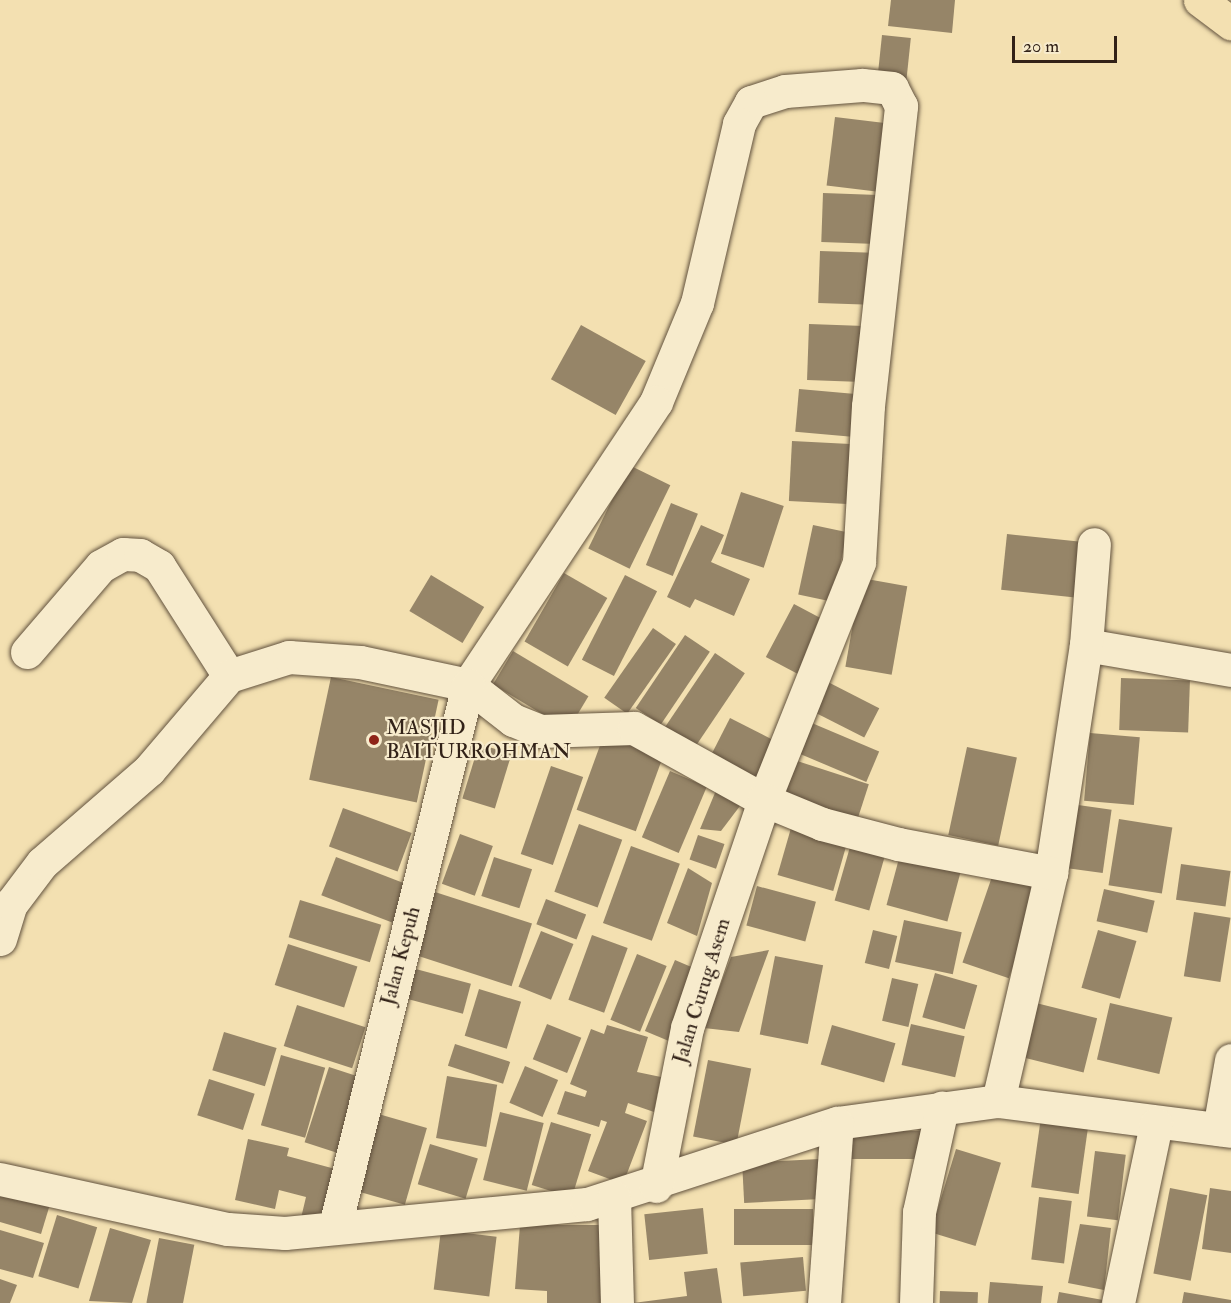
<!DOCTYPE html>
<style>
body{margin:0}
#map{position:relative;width:1231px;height:1303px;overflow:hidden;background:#f3e0b1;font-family:"IM FELL Double Pica",serif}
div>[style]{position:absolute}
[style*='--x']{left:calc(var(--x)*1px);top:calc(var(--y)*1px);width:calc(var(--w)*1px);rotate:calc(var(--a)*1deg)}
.building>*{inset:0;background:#968568;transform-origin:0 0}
.roads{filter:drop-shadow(0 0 2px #62523e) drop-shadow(0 0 2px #62523e)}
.minor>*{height:33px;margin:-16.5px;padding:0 16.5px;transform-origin:16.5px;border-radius:16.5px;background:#f7ebcc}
.highway>*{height:33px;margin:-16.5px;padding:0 16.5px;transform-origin:16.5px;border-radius:16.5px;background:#f3e0b1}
.dots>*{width:16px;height:16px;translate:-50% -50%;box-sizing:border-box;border:3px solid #f7ebcc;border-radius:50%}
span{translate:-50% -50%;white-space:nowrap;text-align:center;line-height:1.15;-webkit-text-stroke:4.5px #f7ebcc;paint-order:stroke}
.poi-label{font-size:21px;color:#322218}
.left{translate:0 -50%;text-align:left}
.street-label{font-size:21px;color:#322218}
.scale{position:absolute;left:1012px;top:36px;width:105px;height:27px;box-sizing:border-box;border:3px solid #322218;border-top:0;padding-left:8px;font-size:18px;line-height:21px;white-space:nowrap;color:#322218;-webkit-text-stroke:4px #f7ebcc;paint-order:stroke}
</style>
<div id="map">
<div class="building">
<div style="clip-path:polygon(891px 0,955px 0,952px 33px,888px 26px)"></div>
<div style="left:882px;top:35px;width:29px;height:43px;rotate:6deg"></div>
<div style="left:835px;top:117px;width:52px;height:69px;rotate:7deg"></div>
<div style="left:823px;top:193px;width:62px;height:49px;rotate:2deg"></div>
<div style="left:820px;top:251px;width:60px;height:52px;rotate:2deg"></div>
<div style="left:809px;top:324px;width:62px;height:56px;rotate:2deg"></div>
<div style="left:581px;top:325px;width:74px;height:62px;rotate:29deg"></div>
<div style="left:799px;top:389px;width:68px;height:43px;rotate:5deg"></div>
<div style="left:792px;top:441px;width:68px;height:60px;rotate:3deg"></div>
<div style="left:629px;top:465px;width:46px;height:93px;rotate:26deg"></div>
<div style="left:741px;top:492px;width:45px;height:65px;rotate:18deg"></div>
<div style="left:671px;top:503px;width:29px;height:67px;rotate:22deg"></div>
<div style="clip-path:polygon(701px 525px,724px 535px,711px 562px,750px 579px,734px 616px,695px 599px,690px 608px,667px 597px)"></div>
<div style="left:813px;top:525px;width:35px;height:71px;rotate:12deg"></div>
<div style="left:1007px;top:534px;width:84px;height:56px;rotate:6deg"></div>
<div style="left:564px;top:573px;width:50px;height:79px;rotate:30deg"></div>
<div style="left:431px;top:575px;width:62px;height:42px;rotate:31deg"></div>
<div style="left:625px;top:575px;width:36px;height:95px;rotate:27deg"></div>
<div style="left:861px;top:578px;width:47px;height:90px;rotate:10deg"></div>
<div style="left:794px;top:604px;width:47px;height:60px;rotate:28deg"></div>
<div style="left:653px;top:628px;width:28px;height:85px;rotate:35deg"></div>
<div style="left:685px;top:635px;width:30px;height:88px;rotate:34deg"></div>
<div style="left:513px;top:651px;width:88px;height:39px;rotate:31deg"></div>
<div style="left:715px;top:653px;width:36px;height:95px;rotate:34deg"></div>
<div style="left:331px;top:677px;width:110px;height:105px;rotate:12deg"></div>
<div style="left:1121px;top:678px;width:69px;height:52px;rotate:2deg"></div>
<div style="left:824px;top:680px;width:62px;height:33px;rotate:27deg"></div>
<div style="left:730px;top:718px;width:56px;height:53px;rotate:27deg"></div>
<div style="left:800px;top:718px;width:86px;height:33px;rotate:23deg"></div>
<div style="left:606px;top:729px;width:63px;height:86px;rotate:20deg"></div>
<div style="left:1090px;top:733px;width:50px;height:68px;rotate:5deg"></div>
<div style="left:479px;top:744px;width:34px;height:57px;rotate:17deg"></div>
<div style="left:967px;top:747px;width:51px;height:90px;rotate:12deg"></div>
<div style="left:788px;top:758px;width:85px;height:43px;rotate:18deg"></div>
<div style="left:551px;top:766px;width:34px;height:93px;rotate:19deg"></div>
<div style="left:670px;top:771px;width:40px;height:72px;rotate:23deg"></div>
<div style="clip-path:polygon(717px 788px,743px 802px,721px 831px,700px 829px)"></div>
<div style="left:1071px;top:804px;width:41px;height:64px;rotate:8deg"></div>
<div style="left:343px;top:808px;width:73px;height:41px;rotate:20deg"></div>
<div style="left:1119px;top:819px;width:54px;height:67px;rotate:9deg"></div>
<div style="left:579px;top:824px;width:46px;height:72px;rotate:20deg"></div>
<div style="left:791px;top:828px;width:58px;height:49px;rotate:16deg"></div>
<div style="left:460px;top:834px;width:35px;height:53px;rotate:20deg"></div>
<div style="left:698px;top:835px;width:28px;height:26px;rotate:19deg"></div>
<div style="left:852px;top:840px;width:36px;height:63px;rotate:16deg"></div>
<div style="left:631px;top:846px;width:52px;height:82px;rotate:20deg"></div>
<div style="left:901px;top:851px;width:63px;height:56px;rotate:15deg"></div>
<div style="left:336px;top:857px;width:80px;height:41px;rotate:21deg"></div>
<div style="left:494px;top:857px;width:40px;height:41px;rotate:18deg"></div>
<div style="left:1181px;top:864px;width:50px;height:36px;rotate:8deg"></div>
<div style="left:996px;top:865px;width:49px;height:103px;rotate:19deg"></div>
<div style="clip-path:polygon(688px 868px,712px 883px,697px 936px,667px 923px)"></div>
<div style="left:757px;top:886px;width:61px;height:41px;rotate:15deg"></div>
<div style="left:1104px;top:889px;width:52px;height:33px;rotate:13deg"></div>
<div style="left:435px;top:892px;width:102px;height:66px;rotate:18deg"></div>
<div style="left:546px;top:899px;width:43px;height:27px;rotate:21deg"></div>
<div style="left:300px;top:900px;width:85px;height:39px;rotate:17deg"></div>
<div style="left:1194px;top:912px;width:37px;height:65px;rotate:9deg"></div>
<div style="left:904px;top:920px;width:59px;height:43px;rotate:12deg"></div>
<div style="left:873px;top:930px;width:25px;height:34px;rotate:14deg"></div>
<div style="left:1098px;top:930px;width:40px;height:60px;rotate:16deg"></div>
<div style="left:541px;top:931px;width:35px;height:60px;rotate:22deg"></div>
<div style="left:592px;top:935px;width:38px;height:69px;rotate:20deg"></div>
<div style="left:288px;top:944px;width:73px;height:43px;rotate:18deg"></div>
<div style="clip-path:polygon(769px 950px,739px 1032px,704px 1028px,731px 957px)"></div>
<div style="left:637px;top:954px;width:32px;height:71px;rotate:22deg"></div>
<div style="left:775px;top:956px;width:49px;height:80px;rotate:11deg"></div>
<div style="left:675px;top:960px;width:28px;height:77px;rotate:23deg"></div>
<div style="left:412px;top:968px;width:61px;height:31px;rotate:15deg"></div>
<div style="left:935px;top:973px;width:44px;height:46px;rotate:16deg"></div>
<div style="left:892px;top:978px;width:27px;height:44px;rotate:13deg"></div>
<div style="left:479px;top:989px;width:44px;height:49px;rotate:17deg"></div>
<div style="left:1036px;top:1003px;width:63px;height:56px;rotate:14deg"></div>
<div style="left:1110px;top:1003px;width:64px;height:58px;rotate:13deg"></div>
<div style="left:297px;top:1005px;width:72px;height:43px;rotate:18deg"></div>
<div style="left:547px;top:1024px;width:37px;height:38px;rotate:22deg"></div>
<div style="left:911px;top:1024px;width:55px;height:42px;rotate:13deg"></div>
<div style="clip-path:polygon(607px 1025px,648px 1037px,637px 1072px,661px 1077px,654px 1112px,628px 1103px,625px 1113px,647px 1121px,623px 1184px,588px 1171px,607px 1122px,601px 1120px,599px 1127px,557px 1114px,565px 1091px,585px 1097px,587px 1091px,570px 1084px,591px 1029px,604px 1034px)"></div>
<div style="left:832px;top:1025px;width:66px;height:41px;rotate:16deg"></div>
<div style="left:224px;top:1032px;width:55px;height:40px;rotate:17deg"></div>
<div style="left:455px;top:1044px;width:58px;height:23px;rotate:18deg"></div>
<div style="left:281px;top:1055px;width:46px;height:73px;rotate:16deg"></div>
<div style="left:708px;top:1060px;width:44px;height:78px;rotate:11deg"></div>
<div style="left:525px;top:1066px;width:36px;height:40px;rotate:23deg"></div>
<div style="left:329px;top:1067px;width:38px;height:79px;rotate:18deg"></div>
<div style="left:447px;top:1076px;width:51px;height:63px;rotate:10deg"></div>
<div style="left:209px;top:1079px;width:48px;height:38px;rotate:18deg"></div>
<div style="left:500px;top:1112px;width:45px;height:70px;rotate:14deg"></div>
<div style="left:375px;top:1113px;width:54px;height:80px;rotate:16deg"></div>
<div style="left:1041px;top:1117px;width:48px;height:71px;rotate:8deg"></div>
<div style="left:551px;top:1122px;width:42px;height:66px;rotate:17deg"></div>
<div style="left:920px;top:1131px;width:28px;height:71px;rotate:90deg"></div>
<div style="clip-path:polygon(248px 1139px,289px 1148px,287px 1156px,339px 1170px,324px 1223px,301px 1218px,306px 1197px,279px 1190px,275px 1209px,235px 1200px)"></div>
<div style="left:430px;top:1144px;width:50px;height:42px;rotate:17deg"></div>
<div style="left:956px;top:1149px;width:47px;height:87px;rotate:17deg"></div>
<div style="left:1095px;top:1151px;width:31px;height:66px;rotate:7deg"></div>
<div style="left:819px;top:1159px;width:40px;height:77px;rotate:87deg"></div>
<div style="clip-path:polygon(0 1187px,51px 1201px,41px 1234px,0 1222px)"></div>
<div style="left:1170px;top:1188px;width:38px;height:87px;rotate:11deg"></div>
<div style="clip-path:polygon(1210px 1188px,1231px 1191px,1231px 1253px,1202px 1249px)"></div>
<div style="left:1039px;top:1197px;width:33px;height:63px;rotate:7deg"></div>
<div style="left:703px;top:1208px;width:46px;height:59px;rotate:84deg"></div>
<div style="left:813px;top:1209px;width:36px;height:79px;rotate:90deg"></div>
<div style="left:57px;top:1215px;width:42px;height:64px;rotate:17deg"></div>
<div style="clip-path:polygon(1080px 1224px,1111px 1228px,1104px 1290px,1068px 1283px)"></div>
<div style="clip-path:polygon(520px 1225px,607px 1225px,611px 1303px,547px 1303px,547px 1291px,515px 1289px)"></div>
<div style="clip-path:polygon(110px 1228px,151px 1240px,132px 1303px,89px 1301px)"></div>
<div style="clip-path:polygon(0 1230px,44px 1243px,33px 1278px,0 1269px)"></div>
<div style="left:441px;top:1230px;width:56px;height:60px;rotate:7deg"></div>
<div style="left:159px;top:1238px;width:36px;height:66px;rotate:11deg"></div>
<div style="left:803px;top:1257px;width:34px;height:63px;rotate:85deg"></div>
<div style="clip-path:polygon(717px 1268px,722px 1303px,633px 1303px,687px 1296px,684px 1272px)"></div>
<div style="clip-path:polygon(0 1279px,17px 1285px,10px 1303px,0 1303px)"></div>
<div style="clip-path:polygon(990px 1282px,1043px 1286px,1041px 1303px,988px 1303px)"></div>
<div style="left:940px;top:1291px;width:38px;height:12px;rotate:2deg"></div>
<div style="clip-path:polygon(1059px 1292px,1114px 1302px,1114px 1303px,1057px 1303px)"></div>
<div style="clip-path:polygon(1184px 1292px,1231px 1300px,1231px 1303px,1182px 1303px)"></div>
</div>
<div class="roads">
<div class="minor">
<div style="--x:1086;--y:645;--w:147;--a:9.8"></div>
<div style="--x:27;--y:652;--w:113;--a:-49.3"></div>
<div style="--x:101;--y:566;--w:25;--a:-29"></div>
<div style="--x:123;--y:554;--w:17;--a:3"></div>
<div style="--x:140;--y:555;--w:22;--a:30"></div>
<div style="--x:159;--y:566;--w:130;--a:57.5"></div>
<div style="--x:0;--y:939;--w:37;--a:-73"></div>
<div style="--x:11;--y:904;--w:51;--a:-52.9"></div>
<div style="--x:42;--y:863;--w:142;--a:-41"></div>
<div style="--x:149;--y:770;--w:123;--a:-49.6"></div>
<div style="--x:229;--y:676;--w:63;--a:-17.6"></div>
<div style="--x:289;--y:657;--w:71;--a:4"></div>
<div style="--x:360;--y:662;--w:110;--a:12"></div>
<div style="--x:468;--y:685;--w:57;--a:37.9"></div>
<div style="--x:513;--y:720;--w:29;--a:22"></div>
<div style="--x:540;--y:731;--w:94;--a:-1.8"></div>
<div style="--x:634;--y:728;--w:149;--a:29"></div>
<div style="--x:764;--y:800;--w:256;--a:-68.2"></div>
<div style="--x:859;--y:562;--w:156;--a:-86.7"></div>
<div style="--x:868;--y:406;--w:302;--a:-83.7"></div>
<div style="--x:901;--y:106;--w:20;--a:-117"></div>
<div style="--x:892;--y:88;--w:30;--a:-174"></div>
<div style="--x:862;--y:85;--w:77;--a:175.5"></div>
<div style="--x:785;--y:91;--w:36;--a:162"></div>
<div style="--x:751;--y:102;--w:25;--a:119"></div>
<div style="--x:739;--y:124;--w:184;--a:103.2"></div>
<div style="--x:697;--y:303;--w:107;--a:112.5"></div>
<div style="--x:656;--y:402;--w:340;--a:123.6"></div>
<div style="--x:468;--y:685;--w:557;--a:103.81"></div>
<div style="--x:998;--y:1101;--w:234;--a:-76.9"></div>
<div style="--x:1051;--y:873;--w:231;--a:-81.3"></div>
<div style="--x:1086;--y:645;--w:101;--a:-85.5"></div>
<div style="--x:1219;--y:1129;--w:70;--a:-80.1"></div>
<div style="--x:0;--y:1179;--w:233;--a:12.4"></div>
<div style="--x:228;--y:1229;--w:57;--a:4"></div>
<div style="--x:285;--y:1233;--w:303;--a:-5.5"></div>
<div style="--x:587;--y:1204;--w:263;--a:-18"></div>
<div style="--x:837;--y:1123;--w:162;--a:-7.8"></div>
<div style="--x:998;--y:1101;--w:235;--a:7.3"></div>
<div style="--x:656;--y:1186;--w:161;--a:-78.9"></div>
<div style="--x:687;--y:1028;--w:241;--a:-71.3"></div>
<div style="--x:764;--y:800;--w:63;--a:22.5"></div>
<div style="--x:822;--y:824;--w:79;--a:14.7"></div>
<div style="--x:898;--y:844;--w:156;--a:10.7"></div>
<div style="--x:614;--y:1197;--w:106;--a:88.4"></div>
<div style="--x:824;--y:1303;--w:180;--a:-85.9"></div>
<div style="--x:916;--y:1303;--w:91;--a:-88.1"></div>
<div style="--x:919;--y:1212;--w:107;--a:-77.5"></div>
<div style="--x:1118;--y:1303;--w:183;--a:-78"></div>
</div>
<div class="highway">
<div style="--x:1200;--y:0;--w:39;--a:37"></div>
</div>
</div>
<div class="dots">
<div style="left:374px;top:740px;background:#8f2418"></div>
</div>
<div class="poi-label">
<span class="left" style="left:386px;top:740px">MASJID<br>BAITURROHMAN</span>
</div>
<div class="street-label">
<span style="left:401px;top:956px;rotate:-75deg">Jalan Kepuh</span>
<span style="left:702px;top:991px;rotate:-73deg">Jalan Curug Asem</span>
</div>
<div class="scale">20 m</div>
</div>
